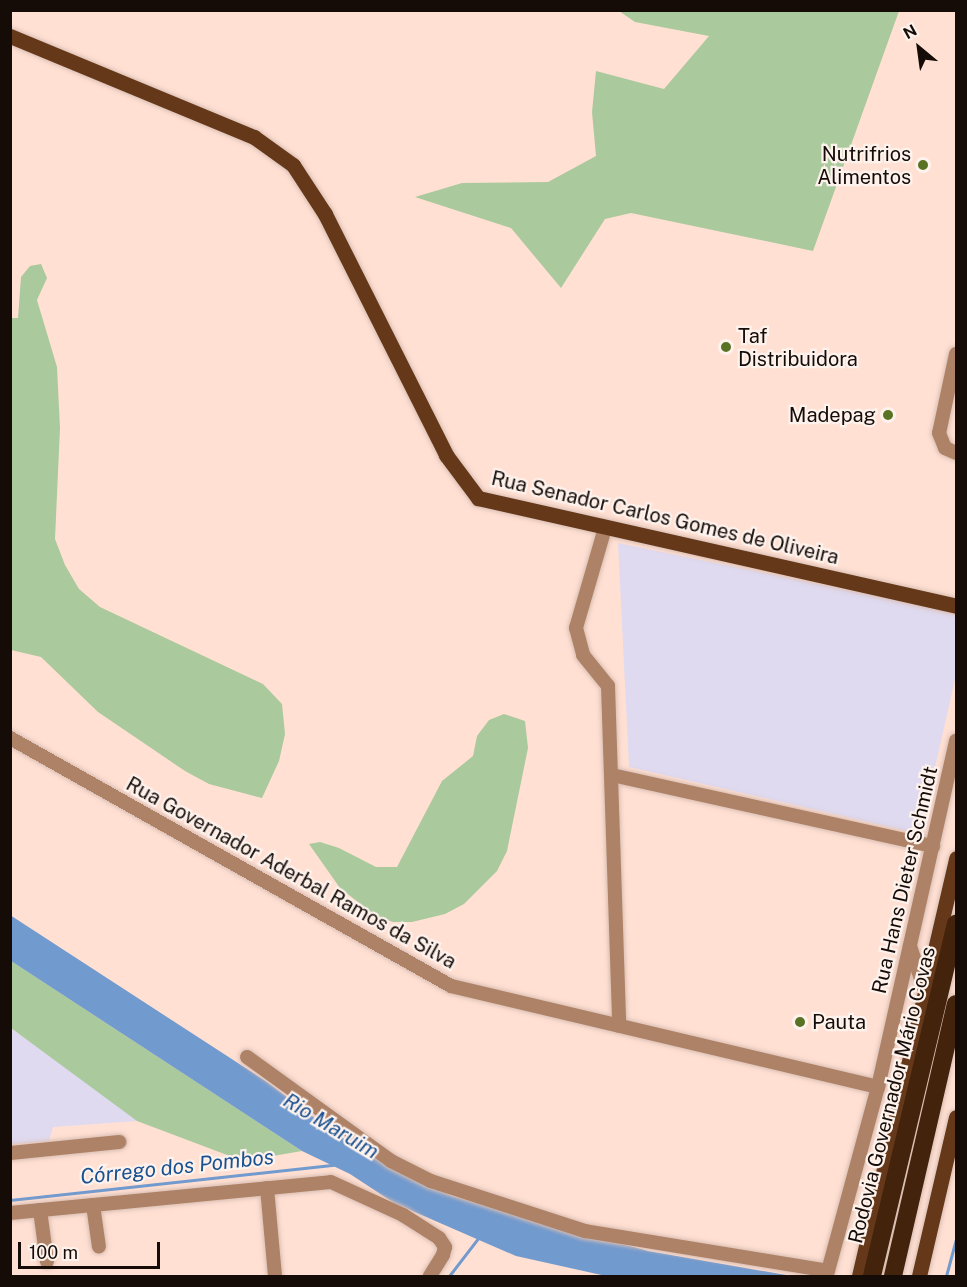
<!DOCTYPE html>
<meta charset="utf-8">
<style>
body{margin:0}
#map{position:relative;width:967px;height:1287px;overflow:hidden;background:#ffe0d3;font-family:"Public Sans",sans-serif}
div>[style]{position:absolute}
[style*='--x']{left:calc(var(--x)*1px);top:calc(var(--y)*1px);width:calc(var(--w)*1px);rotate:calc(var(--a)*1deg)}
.industrial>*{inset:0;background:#dfdaf0}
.green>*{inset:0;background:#aac99d}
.water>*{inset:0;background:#719ace}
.stream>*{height:3px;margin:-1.5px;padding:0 1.5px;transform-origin:1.5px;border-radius:1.5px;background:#719ace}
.roads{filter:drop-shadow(0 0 2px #dabeb3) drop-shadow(0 0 2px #dabeb3)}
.minor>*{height:14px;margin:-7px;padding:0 7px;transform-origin:7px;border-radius:7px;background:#ae8266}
.major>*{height:15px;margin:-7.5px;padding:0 7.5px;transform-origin:7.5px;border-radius:7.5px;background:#643819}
.highway>*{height:18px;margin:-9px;padding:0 9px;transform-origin:9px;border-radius:9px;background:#43230b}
.dots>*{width:16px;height:16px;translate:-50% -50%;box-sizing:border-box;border:3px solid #fef2ed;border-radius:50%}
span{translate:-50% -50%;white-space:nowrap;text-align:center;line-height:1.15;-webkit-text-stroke:4.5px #fef2ed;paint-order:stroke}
.poi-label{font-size:20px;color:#150c08}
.right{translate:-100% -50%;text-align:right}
.left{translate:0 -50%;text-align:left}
.street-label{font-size:20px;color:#150c08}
.water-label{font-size:21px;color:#195191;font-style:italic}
.frame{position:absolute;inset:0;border:12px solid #150c08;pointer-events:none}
.north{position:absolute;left:889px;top:18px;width:60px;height:60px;-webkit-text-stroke:4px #fef2ed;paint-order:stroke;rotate:331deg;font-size:16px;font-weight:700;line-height:24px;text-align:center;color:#150c08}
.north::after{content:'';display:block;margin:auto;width:21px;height:27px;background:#150c08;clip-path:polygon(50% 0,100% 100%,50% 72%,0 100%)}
.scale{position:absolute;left:18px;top:1242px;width:142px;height:27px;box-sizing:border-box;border:3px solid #150c08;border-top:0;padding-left:8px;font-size:18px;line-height:21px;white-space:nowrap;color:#150c08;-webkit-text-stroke:4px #fef2ed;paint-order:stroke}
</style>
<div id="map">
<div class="industrial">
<div style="clip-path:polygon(618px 543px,956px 612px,956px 675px,920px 834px,629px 767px)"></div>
<div style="clip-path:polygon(10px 1028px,76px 1072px,137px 1121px,53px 1127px,49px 1141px,11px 1144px)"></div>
</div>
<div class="green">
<div style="clip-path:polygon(619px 11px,899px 11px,813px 251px,631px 213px,605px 219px,561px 288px,511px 228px,415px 197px,462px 183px,548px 182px,596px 156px,592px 112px,596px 71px,664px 89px,709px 36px,635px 22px)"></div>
<div style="clip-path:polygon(41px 264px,47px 278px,37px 300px,57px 367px,60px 428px,55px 539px,65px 565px,79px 589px,100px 607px,263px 684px,282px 704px,285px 734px,279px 761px,262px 798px,209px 784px,185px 771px,98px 712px,41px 657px,11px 650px,11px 318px,18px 318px,21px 277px,30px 266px)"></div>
<div style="clip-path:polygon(504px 714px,525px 721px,528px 748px,507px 851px,497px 871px,464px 904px,445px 914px,412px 922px,393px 922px,376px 916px,340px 888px,309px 844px,320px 842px,339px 848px,376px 867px,397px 867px,442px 781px,473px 756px,477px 736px,489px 720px)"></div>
<div style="clip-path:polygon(10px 961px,11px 961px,302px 1151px,243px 1161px,137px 1121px,11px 1028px)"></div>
</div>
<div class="water">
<div style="clip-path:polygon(10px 915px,267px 1082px,336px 1134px,410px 1177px,452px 1196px,648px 1251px,792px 1276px,606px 1276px,516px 1256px,394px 1203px,350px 1174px,302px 1151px,11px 961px)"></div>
</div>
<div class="stream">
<div style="--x:10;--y:1200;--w:326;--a:-6.2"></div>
<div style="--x:449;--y:1276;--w:49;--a:-52.4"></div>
<div style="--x:946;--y:1276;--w:39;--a:-75"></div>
</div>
<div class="roads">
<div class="minor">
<div style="--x:956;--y:354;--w:81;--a:102.1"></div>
<div style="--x:939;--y:433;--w:16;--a:68"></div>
<div style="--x:945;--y:448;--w:12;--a:24"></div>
<div style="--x:605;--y:528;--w:104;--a:106.2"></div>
<div style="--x:576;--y:628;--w:28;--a:75"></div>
<div style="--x:583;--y:655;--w:40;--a:51"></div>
<div style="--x:608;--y:686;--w:340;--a:88.1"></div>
<div style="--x:10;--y:738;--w:506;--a:29.35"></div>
<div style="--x:451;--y:986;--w:439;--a:13.3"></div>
<div style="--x:612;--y:775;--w:329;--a:12.5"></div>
<div style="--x:910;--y:946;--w:47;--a:71.6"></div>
<div style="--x:247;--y:1057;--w:178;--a:35.8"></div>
<div style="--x:391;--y:1161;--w:45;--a:26.6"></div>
<div style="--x:431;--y:1181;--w:162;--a:18"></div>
<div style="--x:585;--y:1231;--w:246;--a:9.3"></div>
<div style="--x:828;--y:1271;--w:191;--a:-74.8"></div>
<div style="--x:878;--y:1087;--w:355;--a:-77.3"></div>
<div style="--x:10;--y:1153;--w:110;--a:-5.8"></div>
<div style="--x:267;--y:1188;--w:88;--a:84.8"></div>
<div style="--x:93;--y:1205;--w:42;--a:81.9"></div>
<div style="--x:40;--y:1210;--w:52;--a:82.3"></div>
<div style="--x:10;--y:1213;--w:322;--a:-5.5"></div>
<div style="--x:331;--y:1182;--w:79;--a:24.6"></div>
<div style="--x:403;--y:1215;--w:43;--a:32.6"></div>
<div style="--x:439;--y:1238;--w:11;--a:56"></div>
<div style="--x:445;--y:1247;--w:8;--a:104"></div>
<div style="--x:443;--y:1255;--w:25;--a:122"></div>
</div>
<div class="major">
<div style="--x:10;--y:36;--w:264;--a:22.5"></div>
<div style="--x:254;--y:137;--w:48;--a:35.7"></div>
<div style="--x:293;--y:165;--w:59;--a:56.9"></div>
<div style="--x:325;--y:214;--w:270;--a:63.3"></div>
<div style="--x:446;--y:455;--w:54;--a:53.3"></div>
<div style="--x:478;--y:498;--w:490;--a:12.7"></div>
<div style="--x:859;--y:1276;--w:429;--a:-76.9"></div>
<div style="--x:919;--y:1276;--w:163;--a:-76.9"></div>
</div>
<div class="highway">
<div style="--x:872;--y:1276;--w:362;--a:-76.6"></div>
<div style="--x:893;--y:1276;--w:279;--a:-77"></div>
</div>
</div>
<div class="dots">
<div style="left:923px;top:165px;background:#5a7223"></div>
<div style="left:726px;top:347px;background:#5a7223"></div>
<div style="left:888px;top:415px;background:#5a7223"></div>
<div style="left:800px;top:1022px;background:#5a7223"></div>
</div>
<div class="poi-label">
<span class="right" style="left:911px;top:166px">Nutrifrios<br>Alimentos</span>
<span class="left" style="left:738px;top:348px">Taf<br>Distribuidora</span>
<span class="right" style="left:876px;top:415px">Madepag</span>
<span class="left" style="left:812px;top:1022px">Pauta</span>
</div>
<div class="street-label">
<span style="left:665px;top:518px;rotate:13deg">Rua Senador Carlos Gomes de Oliveira</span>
<span style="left:291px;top:873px;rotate:29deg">Rua Governador Aderbal Ramos da Silva</span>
<span style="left:905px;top:880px;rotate:-77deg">Rua Hans Dieter Schmidt</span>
<span style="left:892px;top:1095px;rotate:-76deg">Rodovia Governador Mário Covas</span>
</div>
<div class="water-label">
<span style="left:331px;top:1126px;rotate:31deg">Rio Maruim</span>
<span style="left:177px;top:1167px;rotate:-6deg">Córrego dos Pombos</span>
</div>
<div class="frame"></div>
<div class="north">N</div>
<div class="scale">100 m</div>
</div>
